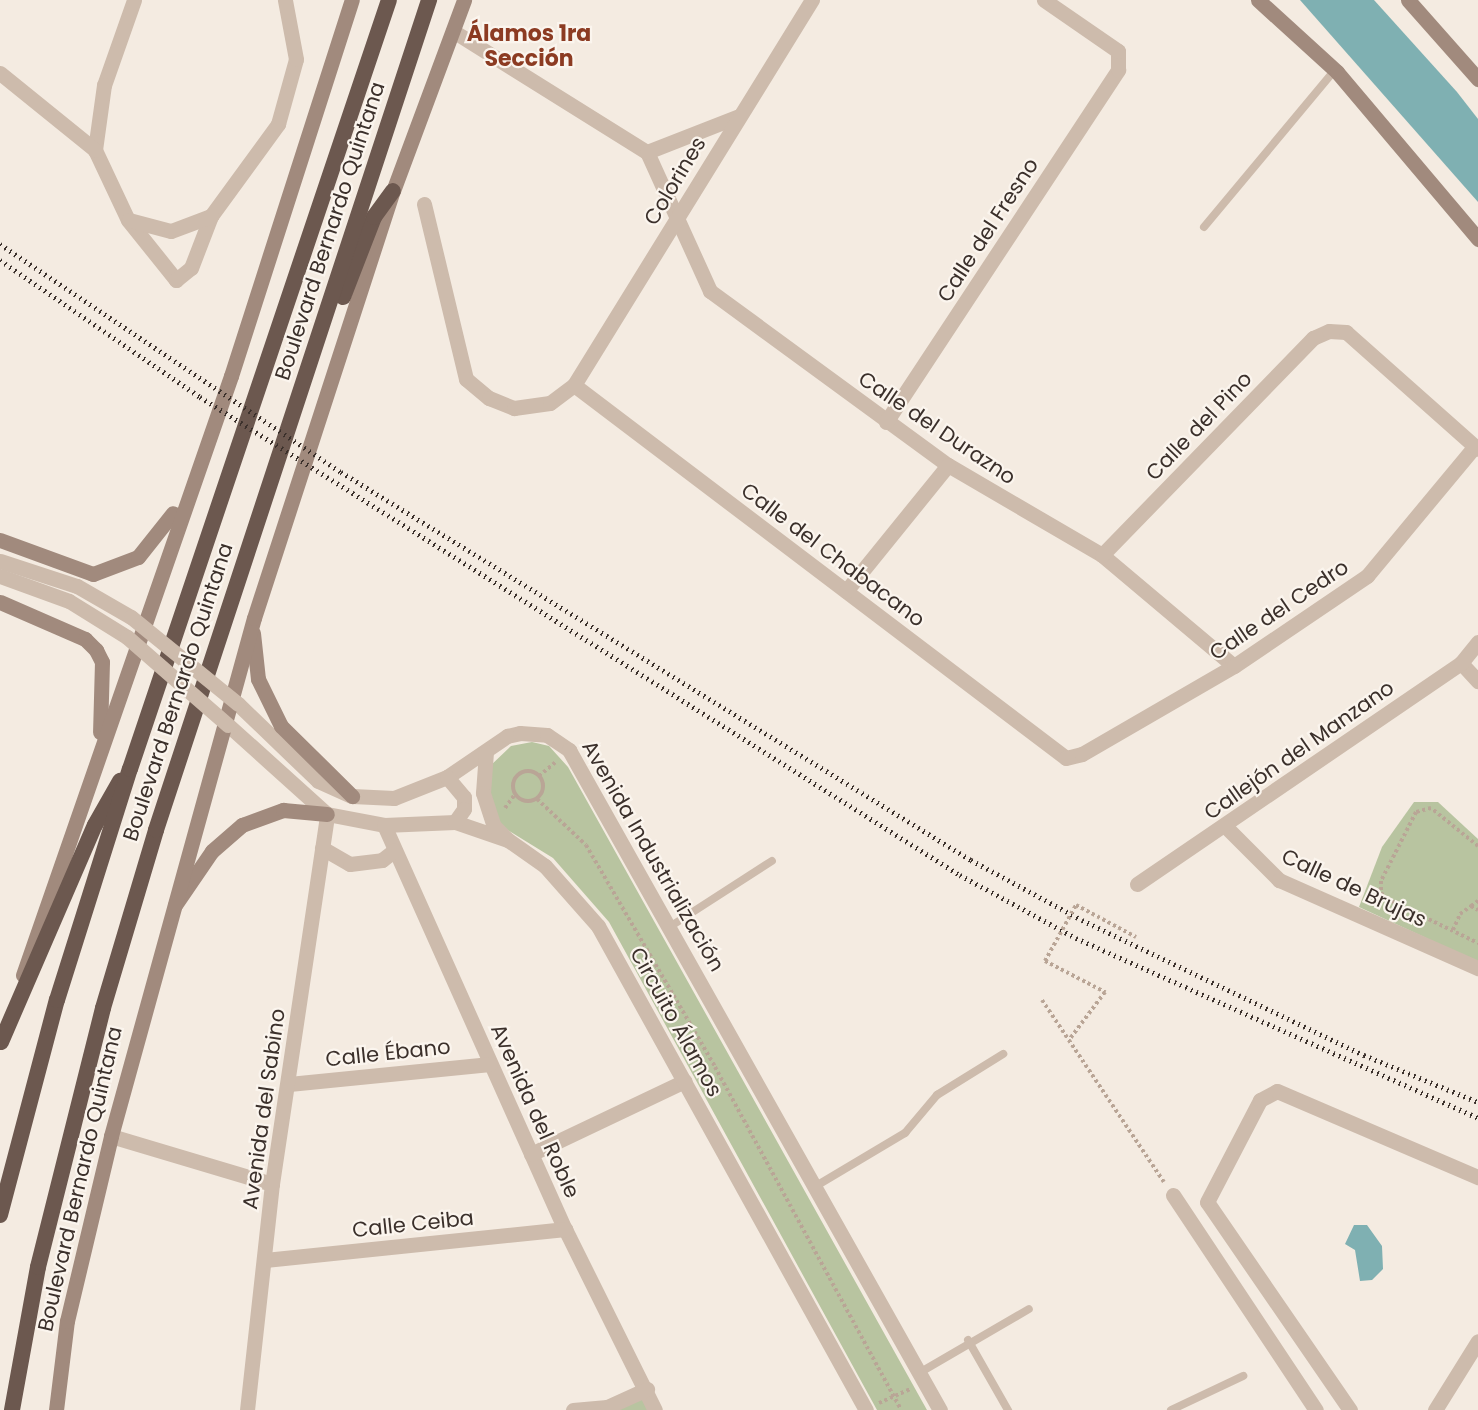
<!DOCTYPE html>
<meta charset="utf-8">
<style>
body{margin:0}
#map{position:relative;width:1478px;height:1410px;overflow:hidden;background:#f4ebe1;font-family:Poppins,sans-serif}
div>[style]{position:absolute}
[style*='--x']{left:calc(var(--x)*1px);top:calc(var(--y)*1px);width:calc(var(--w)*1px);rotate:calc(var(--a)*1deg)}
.green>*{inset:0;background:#b8c4a0}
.water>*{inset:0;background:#7fb0b2}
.path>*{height:4px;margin-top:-2px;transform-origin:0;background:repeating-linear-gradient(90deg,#b9a596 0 3px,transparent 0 6px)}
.path>.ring{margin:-2px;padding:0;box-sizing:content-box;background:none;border:4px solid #b9a596;border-radius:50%}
.service>*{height:8px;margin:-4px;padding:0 4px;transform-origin:4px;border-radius:4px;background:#cdbbac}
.minor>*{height:15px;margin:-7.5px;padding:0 7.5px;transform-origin:7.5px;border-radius:7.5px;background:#cdbbac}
.tertiary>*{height:15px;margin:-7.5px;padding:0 7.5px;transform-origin:7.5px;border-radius:7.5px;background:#cdbbac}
.secondary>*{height:15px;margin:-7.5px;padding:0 7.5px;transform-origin:7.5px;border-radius:7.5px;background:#a18a7d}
.trunk>*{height:16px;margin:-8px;padding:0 8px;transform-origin:8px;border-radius:8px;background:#6c584f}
.rail>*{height:4.5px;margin-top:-2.25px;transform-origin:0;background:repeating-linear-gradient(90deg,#3b302b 0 1.5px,transparent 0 6px)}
.path-bridge>*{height:4px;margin-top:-2px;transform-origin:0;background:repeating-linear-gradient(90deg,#b9a596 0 3px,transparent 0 6px)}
.tertiary-bridge>*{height:15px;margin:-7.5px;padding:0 7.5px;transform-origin:7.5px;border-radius:7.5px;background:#cdbbac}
span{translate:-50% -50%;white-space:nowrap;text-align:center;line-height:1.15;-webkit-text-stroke:4.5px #fbf5ee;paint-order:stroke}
.street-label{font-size:21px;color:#3b302b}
.neighbourhood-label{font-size:22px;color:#8c3b22;font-weight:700}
</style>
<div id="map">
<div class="green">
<div style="clip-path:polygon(532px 742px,549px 746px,568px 767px,927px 1410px,877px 1410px,609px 922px,553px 858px,496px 823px,484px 778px,488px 768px,511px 746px)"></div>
<div style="clip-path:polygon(1414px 802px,1438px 802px,1478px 839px,1478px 962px,1359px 907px,1382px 847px)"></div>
<div style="clip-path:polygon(647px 1389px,655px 1410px,608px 1410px)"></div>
</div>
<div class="water">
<div style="clip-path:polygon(1300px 0,1374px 0,1457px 92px,1478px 119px,1478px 202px)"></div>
<div style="clip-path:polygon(1354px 1225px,1367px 1225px,1382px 1246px,1383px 1269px,1372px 1280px,1360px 1281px,1355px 1250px,1345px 1244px)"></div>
</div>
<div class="path">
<div class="ring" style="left:513px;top:771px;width:26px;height:26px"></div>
<div style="--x:539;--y:776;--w:23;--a:-40"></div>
<div style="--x:537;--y:799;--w:67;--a:43.2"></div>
<div style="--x:586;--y:845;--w:257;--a:59.8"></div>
<div style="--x:715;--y:1067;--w:390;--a:61.5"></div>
<div style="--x:505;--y:808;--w:17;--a:-54"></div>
<div style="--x:1478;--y:846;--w:60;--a:-141"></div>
<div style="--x:1431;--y:808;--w:16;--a:165"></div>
<div style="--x:1416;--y:812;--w:77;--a:116.9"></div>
<div style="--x:1381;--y:881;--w:12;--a:90"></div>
<div style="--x:1381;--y:893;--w:13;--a:39"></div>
<div style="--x:1391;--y:901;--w:97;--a:25.8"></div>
<div style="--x:1372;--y:904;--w:14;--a:-51"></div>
<div style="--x:1076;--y:905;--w:68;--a:28.1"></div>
<div style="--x:1471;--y:906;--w:9;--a:-36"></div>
<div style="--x:1453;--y:930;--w:17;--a:-66"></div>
<div style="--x:1460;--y:914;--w:14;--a:-36"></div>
<div style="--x:1471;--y:906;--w:8;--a:30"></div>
<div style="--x:1045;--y:961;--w:68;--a:27.3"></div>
<div style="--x:1105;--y:992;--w:60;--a:126.9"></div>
<div style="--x:1042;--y:1000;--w:219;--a:56.2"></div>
<div style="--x:879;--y:1403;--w:34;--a:-24"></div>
</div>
<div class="service">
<div style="--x:1204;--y:227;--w:204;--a:-50.2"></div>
<div style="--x:671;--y:926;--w:120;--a:-32.8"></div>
<div style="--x:816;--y:1186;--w:104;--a:-30.8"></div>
<div style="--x:905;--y:1133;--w:50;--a:-49.9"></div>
<div style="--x:937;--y:1095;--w:78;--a:-31.8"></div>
<div style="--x:968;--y:1340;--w:81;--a:60.3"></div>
<div style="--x:919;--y:1373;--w:127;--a:-30.2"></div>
<div style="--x:1171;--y:1410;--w:80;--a:-25.3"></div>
</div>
<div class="minor">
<div style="--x:134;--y:0;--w:90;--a:109.4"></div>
<div style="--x:104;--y:85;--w:66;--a:97.9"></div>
<div style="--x:95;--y:150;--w:77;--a:64.8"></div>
<div style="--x:128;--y:220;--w:77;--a:51.3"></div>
<div style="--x:176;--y:280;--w:19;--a:-39"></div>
<div style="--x:191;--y:268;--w:56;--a:-69"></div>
<div style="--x:211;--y:216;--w:114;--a:-53.9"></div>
<div style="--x:278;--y:124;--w:67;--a:-74.5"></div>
<div style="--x:296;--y:59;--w:60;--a:-100.6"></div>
<div style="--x:453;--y:31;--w:229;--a:32"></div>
<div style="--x:647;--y:152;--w:153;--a:65.6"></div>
<div style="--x:710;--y:291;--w:295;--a:36.2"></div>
<div style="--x:948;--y:465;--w:178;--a:30.3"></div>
<div style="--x:1102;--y:555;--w:172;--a:40.1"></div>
<div style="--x:0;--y:73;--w:122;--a:39"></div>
<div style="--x:647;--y:152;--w:99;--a:-21.4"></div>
<div style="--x:424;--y:204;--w:180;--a:76.5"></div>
<div style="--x:466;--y:379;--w:30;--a:40"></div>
<div style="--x:489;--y:398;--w:27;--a:22"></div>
<div style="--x:514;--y:408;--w:36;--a:-8"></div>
<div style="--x:550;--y:403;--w:30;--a:-37"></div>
<div style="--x:574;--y:385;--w:453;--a:-58.3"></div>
<div style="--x:129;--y:220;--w:43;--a:14.7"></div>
<div style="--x:171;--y:231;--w:43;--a:-20.6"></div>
<div style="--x:574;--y:385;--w:617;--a:37.17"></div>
<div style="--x:1066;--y:758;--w:16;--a:-14"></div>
<div style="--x:1082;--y:754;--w:176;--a:-30.1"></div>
<div style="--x:1234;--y:666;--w:161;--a:-34.1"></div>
<div style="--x:1367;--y:576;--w:169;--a:-50.3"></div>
<div style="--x:886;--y:422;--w:422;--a:-56.6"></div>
<div style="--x:1118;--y:70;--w:19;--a:-90"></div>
<div style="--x:1118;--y:51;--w:90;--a:-145.4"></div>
<div style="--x:1102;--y:555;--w:303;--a:-45.8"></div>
<div style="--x:1313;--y:338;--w:17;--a:-24"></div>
<div style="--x:1329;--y:331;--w:17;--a:3"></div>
<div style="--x:1346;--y:332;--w:176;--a:41.6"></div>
<div style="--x:846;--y:591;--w:162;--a:-51"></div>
<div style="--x:1461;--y:663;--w:25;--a:47"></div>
<div style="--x:384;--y:825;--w:443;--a:65.9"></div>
<div style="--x:565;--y:1229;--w:202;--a:63.6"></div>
<div style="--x:1227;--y:828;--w:74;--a:45"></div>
<div style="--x:1279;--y:880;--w:218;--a:23.9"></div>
<div style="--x:322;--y:848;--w:32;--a:30"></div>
<div style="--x:350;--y:864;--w:32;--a:-7"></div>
<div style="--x:382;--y:860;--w:16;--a:-38"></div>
<div style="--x:1137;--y:884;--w:392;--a:-34.3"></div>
<div style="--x:1461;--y:663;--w:27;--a:-51"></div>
<div style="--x:289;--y:1084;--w:202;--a:-5.7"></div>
<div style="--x:111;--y:1136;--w:168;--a:16.6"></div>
<div style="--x:531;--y:1154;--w:170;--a:-25.4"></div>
<div style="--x:1173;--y:1195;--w:258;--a:56.4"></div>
<div style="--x:265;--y:1260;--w:302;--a:-5.9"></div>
<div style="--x:247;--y:1410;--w:227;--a:-83.7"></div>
<div style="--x:272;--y:1184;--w:374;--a:-81.5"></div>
<div style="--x:573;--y:1410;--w:34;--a:-5"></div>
<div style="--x:607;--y:1407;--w:44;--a:-24.2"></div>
<div style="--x:1350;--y:1410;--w:252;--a:-124.5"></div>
<div style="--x:1207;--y:1202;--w:115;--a:-62.5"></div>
<div style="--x:1260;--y:1100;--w:19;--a:-28"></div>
<div style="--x:1277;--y:1091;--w:219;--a:23.2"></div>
<div style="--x:1435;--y:1410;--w:81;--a:-58.1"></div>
</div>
<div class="tertiary">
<div style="--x:0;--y:561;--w:81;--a:18"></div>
<div style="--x:77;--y:586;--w:62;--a:29.9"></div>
<div style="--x:0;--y:576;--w:73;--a:19.9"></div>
<div style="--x:69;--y:601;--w:68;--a:31.8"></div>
<div style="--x:238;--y:704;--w:111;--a:43.9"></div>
<div style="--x:318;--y:781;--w:37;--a:24"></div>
<div style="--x:352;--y:796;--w:42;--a:2.7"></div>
<div style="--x:394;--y:798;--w:57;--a:-21.6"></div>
<div style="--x:447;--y:777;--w:73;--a:-34.3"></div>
<div style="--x:507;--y:736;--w:13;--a:-13"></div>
<div style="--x:520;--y:733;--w:27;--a:4"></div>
<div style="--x:547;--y:735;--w:27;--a:34"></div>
<div style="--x:569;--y:750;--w:757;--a:60.66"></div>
<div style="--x:228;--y:725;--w:133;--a:42"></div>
<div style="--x:327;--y:814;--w:58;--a:10.9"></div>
<div style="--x:384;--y:825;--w:71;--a:-2.4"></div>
<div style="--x:455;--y:822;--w:56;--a:18.8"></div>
<div style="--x:508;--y:840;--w:45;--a:35.1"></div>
<div style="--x:545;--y:866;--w:80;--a:48.5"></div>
<div style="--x:598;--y:926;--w:553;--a:61.03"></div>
<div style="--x:486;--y:752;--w:41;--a:94.2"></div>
<div style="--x:483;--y:793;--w:35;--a:72"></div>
<div style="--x:494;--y:826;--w:17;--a:45"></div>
<div style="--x:447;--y:777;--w:26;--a:50"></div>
<div style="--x:464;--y:797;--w:12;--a:90"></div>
<div style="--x:464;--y:809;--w:16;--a:125"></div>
</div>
<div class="secondary">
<div style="--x:1258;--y:0;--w:107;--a:42.3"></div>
<div style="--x:1337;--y:72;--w:219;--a:49.8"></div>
<div style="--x:1408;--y:0;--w:106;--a:48.5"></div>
<div style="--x:0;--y:540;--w:99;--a:20.1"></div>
<div style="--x:93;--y:574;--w:48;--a:-20.7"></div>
<div style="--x:138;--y:557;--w:56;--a:-51.5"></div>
<div style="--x:0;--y:602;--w:93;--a:23.5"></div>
<div style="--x:85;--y:639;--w:16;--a:45"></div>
<div style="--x:96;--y:650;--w:13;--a:63"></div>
<div style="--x:102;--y:662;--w:70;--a:91.6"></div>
<div style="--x:253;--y:633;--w:46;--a:83.8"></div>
<div style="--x:258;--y:679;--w:52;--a:63.9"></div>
<div style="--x:281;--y:726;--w:100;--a:44.6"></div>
<div style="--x:175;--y:905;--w:65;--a:-55.6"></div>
<div style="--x:212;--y:851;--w:40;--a:-41"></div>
<div style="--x:242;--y:825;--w:44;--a:-20.1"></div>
<div style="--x:283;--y:810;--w:44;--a:5.2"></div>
<div style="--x:23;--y:975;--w:634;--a:-70.85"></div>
<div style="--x:231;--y:376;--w:395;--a:-72.2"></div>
<div style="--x:56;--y:1410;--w:90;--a:-83"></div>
<div style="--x:67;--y:1321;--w:190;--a:-76.6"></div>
<div style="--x:111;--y:1136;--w:537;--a:-74.57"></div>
<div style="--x:254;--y:618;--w:449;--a:-72"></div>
<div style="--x:393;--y:191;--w:204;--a:-69.6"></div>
</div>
<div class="trunk">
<div style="--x:343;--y:297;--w:86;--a:-68.8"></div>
<div style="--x:374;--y:217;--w:32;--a:-54"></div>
<div style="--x:1;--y:1042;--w:236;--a:-66.6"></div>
<div style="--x:95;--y:825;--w:51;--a:-60.4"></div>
<div style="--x:0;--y:1215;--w:222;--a:-75.2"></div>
<div style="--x:57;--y:1000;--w:242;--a:-72.5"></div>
<div style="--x:130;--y:769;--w:811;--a:-71.39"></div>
<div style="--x:12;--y:1410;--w:145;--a:-79.7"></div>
<div style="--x:38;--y:1267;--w:267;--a:-75.9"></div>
<div style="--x:103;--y:1008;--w:186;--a:-73.4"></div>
<div style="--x:156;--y:830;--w:874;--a:-71.79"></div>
</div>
<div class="rail">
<div style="--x:0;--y:244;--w:410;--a:33.8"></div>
<div style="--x:341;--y:472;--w:740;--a:31.63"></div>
<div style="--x:971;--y:860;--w:126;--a:28.4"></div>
<div style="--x:1082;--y:920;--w:313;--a:25.6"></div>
<div style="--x:1364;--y:1055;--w:123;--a:22.4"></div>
<div style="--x:0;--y:260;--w:242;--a:34.4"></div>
<div style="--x:200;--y:397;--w:898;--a:32.17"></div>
<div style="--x:960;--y:875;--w:132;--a:28.5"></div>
<div style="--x:1076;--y:938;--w:440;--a:24.1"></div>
</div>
<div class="path-bridge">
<div style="--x:1045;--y:961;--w:64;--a:-61"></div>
</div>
<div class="tertiary-bridge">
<div style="--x:131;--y:617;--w:138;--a:39.1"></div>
<div style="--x:127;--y:637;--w:134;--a:41.1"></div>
</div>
<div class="street-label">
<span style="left:675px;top:181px;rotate:-59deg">Colorines</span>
<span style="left:988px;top:230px;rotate:-57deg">Calle del Fresno</span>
<span style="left:330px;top:231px;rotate:-72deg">Boulevard Bernardo Quintana</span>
<span style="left:1199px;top:426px;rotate:-46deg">Calle del Pino</span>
<span style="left:937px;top:428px;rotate:34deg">Calle del Durazno</span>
<span style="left:833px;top:555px;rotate:37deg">Calle del Chabacano</span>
<span style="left:1279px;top:610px;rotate:-34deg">Calle del Cedro</span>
<span style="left:178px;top:692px;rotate:-72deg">Boulevard Bernardo Quintana</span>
<span style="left:1299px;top:750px;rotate:-35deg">Callejón del Manzano</span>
<span style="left:653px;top:856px;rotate:60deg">Avenida Industrialización</span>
<span style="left:1354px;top:888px;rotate:25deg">Calle de Brujas</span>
<span style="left:676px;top:1022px;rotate:61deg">Circuito Álamos</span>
<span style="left:388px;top:1053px;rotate:-6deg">Calle Ébano</span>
<span style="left:264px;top:1109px;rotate:-82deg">Avenida del Sabino</span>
<span style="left:535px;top:1111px;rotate:66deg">Avenida del Roble</span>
<span style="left:80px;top:1179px;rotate:-77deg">Boulevard Bernardo Quintana</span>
<span style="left:413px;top:1224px;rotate:-6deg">Calle Ceiba</span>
</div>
<div class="neighbourhood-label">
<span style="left:529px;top:46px">Álamos 1ra<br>Sección</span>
</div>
</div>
